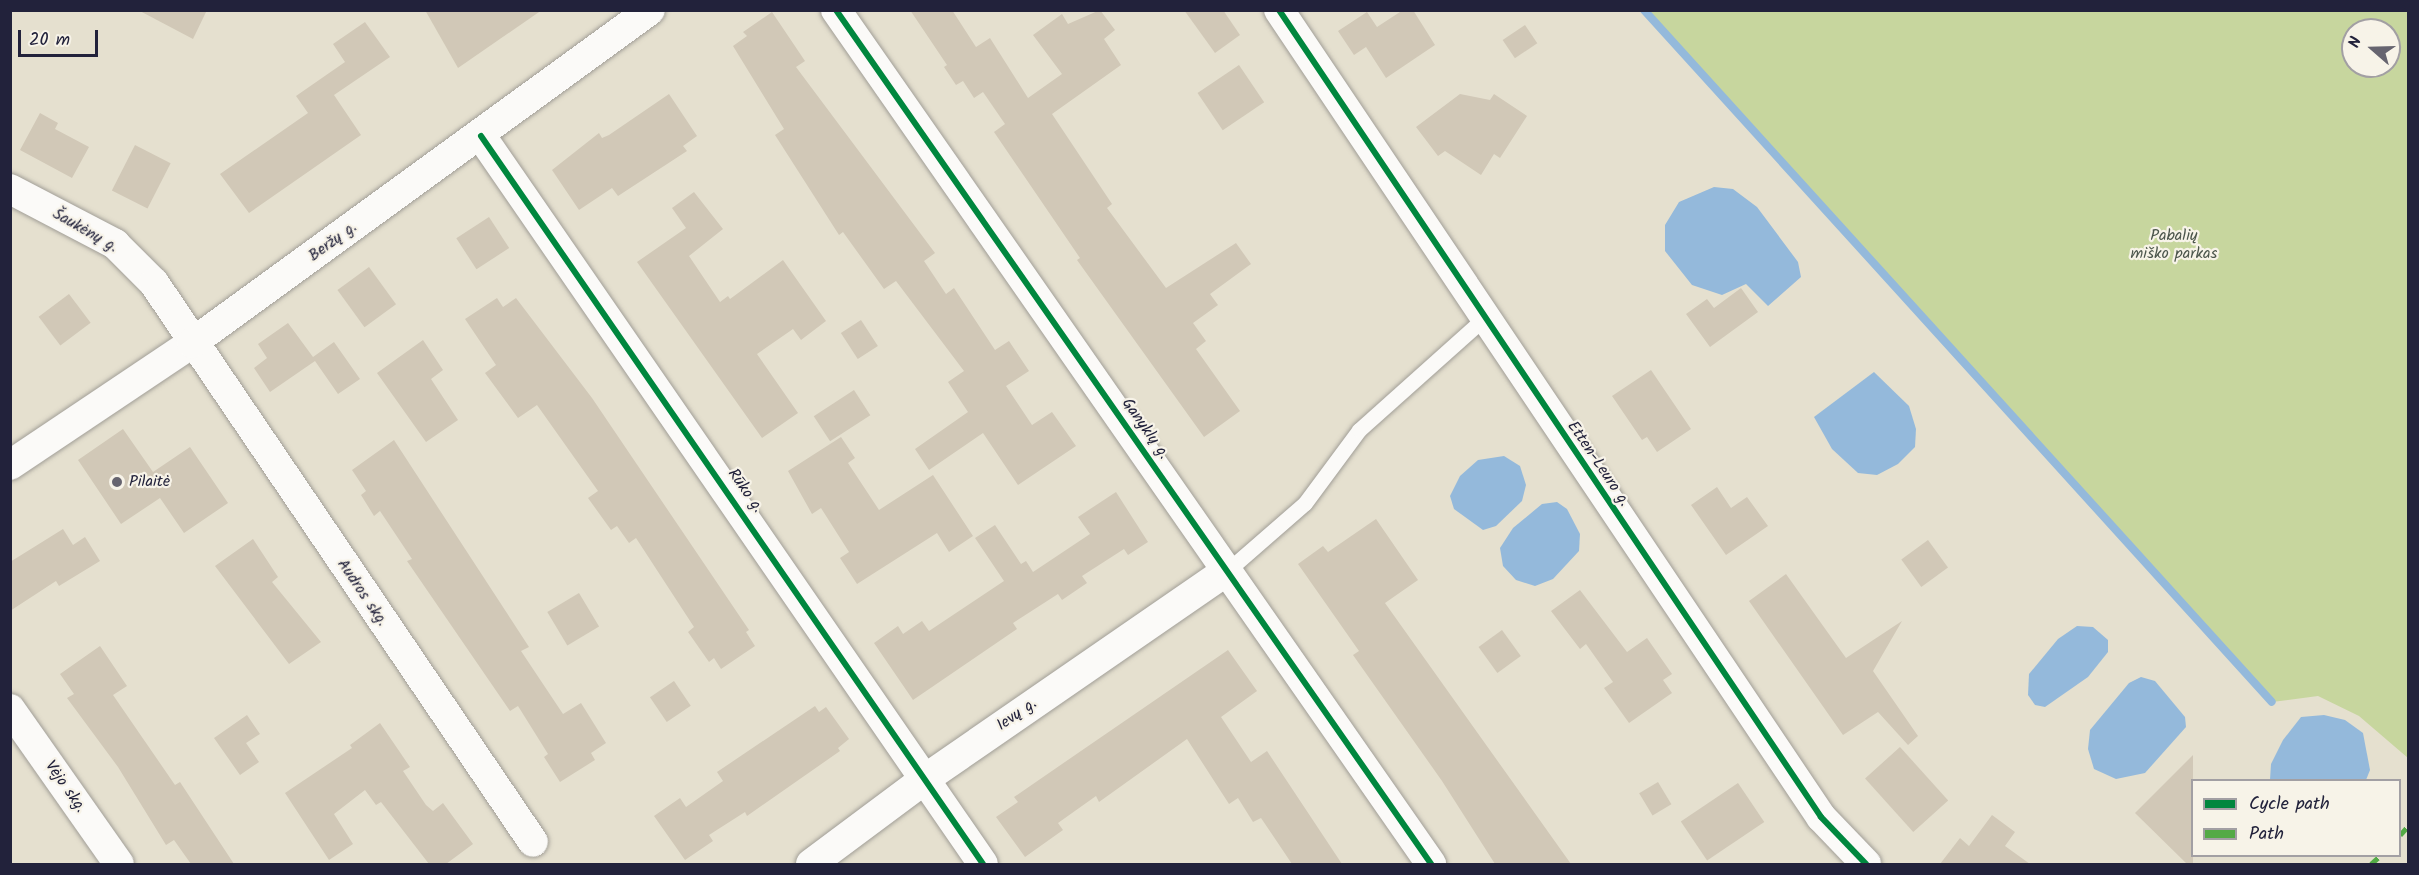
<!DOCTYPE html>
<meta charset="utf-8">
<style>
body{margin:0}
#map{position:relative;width:2419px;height:875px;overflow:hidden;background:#e5e0cf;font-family:Kalam,sans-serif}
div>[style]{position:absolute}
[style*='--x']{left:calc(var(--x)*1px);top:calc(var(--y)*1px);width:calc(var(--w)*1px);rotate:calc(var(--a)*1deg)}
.green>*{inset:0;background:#c7d69e}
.water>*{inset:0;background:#94b9db}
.stream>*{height:8px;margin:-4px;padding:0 4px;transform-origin:4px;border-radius:4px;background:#94b9db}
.building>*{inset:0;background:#d1c8b7;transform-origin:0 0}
.roads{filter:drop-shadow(0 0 2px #a19e97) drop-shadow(0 0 2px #a19e97)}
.service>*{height:15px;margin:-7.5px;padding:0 7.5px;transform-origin:7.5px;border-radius:7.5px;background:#fbfaf8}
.minor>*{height:30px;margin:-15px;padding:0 15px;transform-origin:15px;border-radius:15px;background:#fbfaf8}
.quiet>*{height:4.5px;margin-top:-2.25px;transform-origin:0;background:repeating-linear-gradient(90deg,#53aa46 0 9px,transparent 0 13.5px)}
.cycleway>*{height:6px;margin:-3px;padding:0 3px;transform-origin:3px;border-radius:3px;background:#00873e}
.dots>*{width:16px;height:16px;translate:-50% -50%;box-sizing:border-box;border:3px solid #f7f3e8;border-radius:50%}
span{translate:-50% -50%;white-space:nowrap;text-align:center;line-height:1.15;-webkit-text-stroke:4.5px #f7f3e8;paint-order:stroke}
.street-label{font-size:16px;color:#22223b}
.park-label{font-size:16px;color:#4c564c}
.poi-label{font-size:16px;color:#22223b}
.left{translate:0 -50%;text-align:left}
.frame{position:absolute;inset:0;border:12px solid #22223b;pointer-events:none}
.legend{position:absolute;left:2191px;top:779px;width:210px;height:78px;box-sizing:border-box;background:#f7f3e8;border:2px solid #a29fa3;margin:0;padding:8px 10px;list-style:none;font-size:18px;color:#22223b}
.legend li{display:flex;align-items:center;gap:12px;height:30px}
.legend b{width:30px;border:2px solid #a29fa3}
.north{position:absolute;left:2341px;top:18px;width:60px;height:60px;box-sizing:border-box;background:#f7f3e8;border:2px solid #a29fa3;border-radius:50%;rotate:290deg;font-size:16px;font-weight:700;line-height:24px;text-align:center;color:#22223b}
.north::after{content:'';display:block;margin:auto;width:21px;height:27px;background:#66646f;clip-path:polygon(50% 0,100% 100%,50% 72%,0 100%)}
.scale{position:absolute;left:18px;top:30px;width:80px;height:27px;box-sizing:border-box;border:3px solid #22223b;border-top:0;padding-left:8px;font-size:18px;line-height:21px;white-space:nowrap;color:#22223b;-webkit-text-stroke:4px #f7f3e8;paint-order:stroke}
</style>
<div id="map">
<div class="green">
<div style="clip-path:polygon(evenodd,1644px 11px,2408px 11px,2408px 758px,2359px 716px,2318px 696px,2272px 702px,1644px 11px,2353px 30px,2389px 30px,2389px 66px,2353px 66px,2353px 30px)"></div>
</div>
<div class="water">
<div style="clip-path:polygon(1714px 187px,1733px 189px,1757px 207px,1798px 262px,1801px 277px,1768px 306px,1746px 284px,1722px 295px,1692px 285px,1665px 251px,1665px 225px,1679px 202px)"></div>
<div style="clip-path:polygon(1874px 372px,1909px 406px,1916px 429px,1915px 447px,1898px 464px,1877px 475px,1858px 473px,1832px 449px,1814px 417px)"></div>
<div style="clip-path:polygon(1504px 456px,1520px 466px,1526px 485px,1522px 501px,1496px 526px,1483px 530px,1454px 509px,1450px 496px,1460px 476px,1478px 460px)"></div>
<div style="clip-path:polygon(1557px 502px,1567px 509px,1580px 534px,1579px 551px,1553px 579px,1535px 586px,1516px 580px,1503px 566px,1500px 548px,1513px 528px,1542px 504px)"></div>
<div style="clip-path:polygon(2077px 626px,2093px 627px,2108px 640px,2108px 652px,2088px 677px,2045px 707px,2035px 705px,2028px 695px,2029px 674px,2058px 639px)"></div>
<div style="clip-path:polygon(2141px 677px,2155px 681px,2185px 717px,2186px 727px,2145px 773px,2116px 779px,2094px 769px,2088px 749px,2090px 730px,2129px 683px)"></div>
<div style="clip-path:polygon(2324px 715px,2345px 720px,2363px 733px,2370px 770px,2366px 780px,2270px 780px,2271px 764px,2283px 740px,2301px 717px)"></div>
</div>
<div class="stream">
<div style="--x:1644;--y:10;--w:934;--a:47.78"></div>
</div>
<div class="building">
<div style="clip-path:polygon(138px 10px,207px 10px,193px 39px)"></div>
<div style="clip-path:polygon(425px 10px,542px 10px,458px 68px)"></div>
<div style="clip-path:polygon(910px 10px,952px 10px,976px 47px,990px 38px,1028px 98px,1062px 74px,1033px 35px,1062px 14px,1068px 24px,1100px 10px,1115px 30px,1104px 39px,1121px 65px,1052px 114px,1112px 204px,1107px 208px,1166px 288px,1236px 243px,1251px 264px,1210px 294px,1218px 305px,1193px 323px,1206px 341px,1196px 349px,1240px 411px,1204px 437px,1077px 260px,1080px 258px,994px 132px,1005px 124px,983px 92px,974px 98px,963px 81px,956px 85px,944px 67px,947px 65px)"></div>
<div style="clip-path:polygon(1184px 10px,1223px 10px,1240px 35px,1215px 53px)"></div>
<div style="clip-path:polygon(1403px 10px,1413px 10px,1435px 45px,1386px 78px,1366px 47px,1354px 55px,1338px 31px,1367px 12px,1377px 27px)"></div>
<div style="clip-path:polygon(772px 12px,805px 61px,796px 67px,935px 253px,924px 261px,946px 294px,954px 288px,995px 350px,1009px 341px,1029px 371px,1006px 386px,1032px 425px,1052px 412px,1076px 446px,1018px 485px,983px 433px,929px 470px,915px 449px,968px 412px,948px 382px,964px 371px,896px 281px,884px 289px,843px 232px,839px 235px,775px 135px,784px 129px,733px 46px,747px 36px,743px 32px)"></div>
<div style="clip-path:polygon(365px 22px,390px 57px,334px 95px,361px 135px,249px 213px,220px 174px,308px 113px,296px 96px,345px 62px,333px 44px)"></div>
<div style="left:1525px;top:25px;width:22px;height:27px;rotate:56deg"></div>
<div style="left:1239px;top:65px;width:45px;height:50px;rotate:56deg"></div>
<div style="clip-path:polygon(669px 94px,697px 136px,683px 146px,687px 151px,618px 196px,612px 188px,579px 210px,552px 170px,599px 133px,602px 138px,609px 135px)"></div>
<div style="clip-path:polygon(1460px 94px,1490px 100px,1494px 94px,1527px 116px,1500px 158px,1494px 154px,1481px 175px,1445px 151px,1438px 156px,1416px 127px)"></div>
<div style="clip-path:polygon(40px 113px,58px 123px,55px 129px,89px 147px,72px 178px,20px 150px)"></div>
<div style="left:135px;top:145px;width:40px;height:51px;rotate:27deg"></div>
<div style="clip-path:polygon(694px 192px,723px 229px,689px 256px,720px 302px,728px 296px,730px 299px,783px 260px,826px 321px,801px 340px,793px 329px,757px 354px,798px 413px,762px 438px,637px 262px,686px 228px,672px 208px)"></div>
<div style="left:489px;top:217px;width:37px;height:39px;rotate:57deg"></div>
<div style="left:369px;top:267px;width:46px;height:39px;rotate:54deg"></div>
<div style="clip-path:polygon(1741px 288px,1758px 312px,1710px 347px,1686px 314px,1707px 299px,1714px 308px)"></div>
<div style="left:69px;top:294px;width:36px;height:38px;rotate:53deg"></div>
<div style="clip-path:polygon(497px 298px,503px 307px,516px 298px,592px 398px,749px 630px,746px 632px,755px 646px,721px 669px,714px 658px,709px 662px,688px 632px,694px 627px,636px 538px,629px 543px,617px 526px,611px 530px,588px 498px,598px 491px,537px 405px,518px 418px,485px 373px,496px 365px,465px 319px)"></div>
<div style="left:861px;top:320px;width:31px;height:24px;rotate:57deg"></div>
<div style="clip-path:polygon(288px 323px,313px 357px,334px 342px,360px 379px,338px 394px,315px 361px,270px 392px,254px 368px,267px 358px,258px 344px)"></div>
<div style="clip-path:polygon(423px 340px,443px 370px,431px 379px,458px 420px,426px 442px,377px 373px)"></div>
<div style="clip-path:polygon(1651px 370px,1691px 429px,1657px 452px,1647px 437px,1642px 440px,1612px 396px)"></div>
<div style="left:854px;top:390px;width:30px;height:48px;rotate:57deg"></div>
<div style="clip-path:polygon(123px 429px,153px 472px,190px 447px,228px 503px,184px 533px,160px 498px,121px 524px,78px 460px)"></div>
<div style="clip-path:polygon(841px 437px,855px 458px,848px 463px,879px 510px,933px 475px,973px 536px,949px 552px,937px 533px,857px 584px,840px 558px,849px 552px,821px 508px,812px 514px,788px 471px)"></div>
<div style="clip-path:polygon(394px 440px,529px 647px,521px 651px,563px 714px,581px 703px,606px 743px,591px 753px,595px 760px,560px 782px,544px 757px,548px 754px,518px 706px,510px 711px,407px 561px,412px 559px,380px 511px,374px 516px,361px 495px,366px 491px,352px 470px)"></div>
<div style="clip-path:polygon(1717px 487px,1731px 508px,1747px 497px,1768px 526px,1726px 555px,1691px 505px)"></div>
<div style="clip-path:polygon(1116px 492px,1148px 542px,1128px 555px,1124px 549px,1082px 576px,1087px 583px,1062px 600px,1058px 594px,1013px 623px,1017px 629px,913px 700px,874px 643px,898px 626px,903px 634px,922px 621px,929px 631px,1004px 581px,975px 538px,995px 525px,1021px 564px,1026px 561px,1033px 572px,1090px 534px,1078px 517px)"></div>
<div style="clip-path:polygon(1376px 519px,1418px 580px,1385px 603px,1571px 864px,1495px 864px,1442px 781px,1353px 655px,1359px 651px,1298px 564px,1323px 546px,1328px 552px)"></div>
<div style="clip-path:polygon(63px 529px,73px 545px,85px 537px,100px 561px,59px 586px,56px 581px,10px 611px,10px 562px)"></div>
<div style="clip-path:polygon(253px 539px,278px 577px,272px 582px,321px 642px,289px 664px,215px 566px)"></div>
<div style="left:1928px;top:540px;width:34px;height:33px;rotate:54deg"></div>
<div style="clip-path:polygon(1786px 574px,1846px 658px,1902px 621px,1873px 671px,1918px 736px,1908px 745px,1878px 712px,1843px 735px,1749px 601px)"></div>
<div style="clip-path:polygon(1580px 590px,1627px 652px,1647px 638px,1672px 674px,1663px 680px,1672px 693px,1629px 723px,1604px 688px,1613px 682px,1586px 644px,1580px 649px,1551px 611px)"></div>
<div style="left:579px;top:593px;width:39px;height:37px;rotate:59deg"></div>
<div style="left:1502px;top:630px;width:32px;height:29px;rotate:54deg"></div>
<div style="clip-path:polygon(100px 646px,127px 686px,113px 695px,175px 785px,180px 782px,234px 864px,191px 864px,174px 840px,166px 845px,118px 767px,67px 698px,74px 694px,60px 674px)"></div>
<div style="clip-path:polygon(1228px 650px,1257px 691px,1221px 717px,1251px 762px,1267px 751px,1342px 864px,1292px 864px,1261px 818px,1253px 822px,1238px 798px,1229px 804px,1187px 739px,1099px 802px,1096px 796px,1058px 823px,1063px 830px,1025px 857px,996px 817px,1018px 802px,1014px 797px)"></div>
<div style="left:674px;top:681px;width:30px;height:29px;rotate:56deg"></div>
<div style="clip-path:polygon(815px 706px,819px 712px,826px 707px,849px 739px,838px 748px,840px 751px,747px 816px,745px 812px,709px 835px,713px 841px,685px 860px,654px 816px,680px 798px,686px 807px,723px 781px,717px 772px)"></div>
<div style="clip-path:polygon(247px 715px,260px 734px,246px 743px,259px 762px,240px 775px,214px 738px)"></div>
<div style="clip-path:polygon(380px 723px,410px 767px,403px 771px,426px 805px,433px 811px,443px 803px,473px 844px,446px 864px,429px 864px,381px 802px,376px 805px,365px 790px,334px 814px,353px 844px,329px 860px,285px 793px,352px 748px,350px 745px)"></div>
<div style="left:1900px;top:747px;width:72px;height:47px;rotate:48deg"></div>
<div style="clip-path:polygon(2193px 755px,2193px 864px,2187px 864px,2135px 813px)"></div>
<div style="left:1658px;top:782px;width:26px;height:22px;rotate:59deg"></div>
<div style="left:1738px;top:783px;width:47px;height:69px;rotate:56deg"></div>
<div style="clip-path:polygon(1992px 815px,2015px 832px,2005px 846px,2030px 864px,1940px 864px,1960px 838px,1969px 846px)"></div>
</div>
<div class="roads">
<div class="service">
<div style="--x:1227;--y:571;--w:103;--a:-41.1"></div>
<div style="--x:1305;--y:503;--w:91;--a:-53.5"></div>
<div style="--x:1359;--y:430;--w:166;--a:-41.8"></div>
</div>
<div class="minor">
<div style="--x:836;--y:10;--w:1041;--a:55.13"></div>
<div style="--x:1279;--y:10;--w:972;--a:56.11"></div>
<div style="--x:1821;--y:817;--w:65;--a:46.2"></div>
<div style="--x:481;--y:136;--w:884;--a:55.41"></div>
<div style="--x:10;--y:189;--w:119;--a:27.6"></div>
<div style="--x:115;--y:244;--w:55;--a:45"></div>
<div style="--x:154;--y:283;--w:675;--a:55.86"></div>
<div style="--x:10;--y:465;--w:219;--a:-33.8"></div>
<div style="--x:192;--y:343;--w:566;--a:-36.02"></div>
<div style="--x:10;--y:709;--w:189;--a:54.9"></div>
<div style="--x:811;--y:864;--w:142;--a:-36.7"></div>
<div style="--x:925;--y:779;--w:367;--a:-34.6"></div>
</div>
</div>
<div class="quiet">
<div style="--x:2400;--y:835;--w:12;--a:-48"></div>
<div style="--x:2371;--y:864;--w:12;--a:-42"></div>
</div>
<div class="cycleway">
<div style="--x:836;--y:10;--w:1041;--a:55.13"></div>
<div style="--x:1279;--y:10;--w:972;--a:56.11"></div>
<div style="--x:1821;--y:817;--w:65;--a:46.2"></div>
<div style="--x:481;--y:136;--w:884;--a:55.41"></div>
</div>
<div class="dots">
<div style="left:117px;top:482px;background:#66646f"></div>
</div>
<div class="street-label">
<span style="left:85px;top:231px;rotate:30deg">Šaukėnų g.</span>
<span style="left:333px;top:242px;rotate:-36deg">Beržų g.</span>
<span style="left:1145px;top:429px;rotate:55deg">Ganyklų g.</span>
<span style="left:1598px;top:464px;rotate:56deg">Etten-Leuro g.</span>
<span style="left:745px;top:491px;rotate:55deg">Rūko g.</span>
<span style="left:362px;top:593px;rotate:56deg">Audros skg.</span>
<span style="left:1017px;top:715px;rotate:-35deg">Ievų g.</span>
<span style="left:65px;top:787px;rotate:55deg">Vėjo skg.</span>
</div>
<div class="park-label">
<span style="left:2174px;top:245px">Pabalių<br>miško parkas</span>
</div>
<div class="poi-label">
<span class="left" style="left:129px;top:482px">Pilaitė</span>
</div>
<div class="frame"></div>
<ul class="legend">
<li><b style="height:8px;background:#00873e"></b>Cycle path</li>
<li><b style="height:8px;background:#53aa46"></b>Path</li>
</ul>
<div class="north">N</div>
<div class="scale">20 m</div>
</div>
